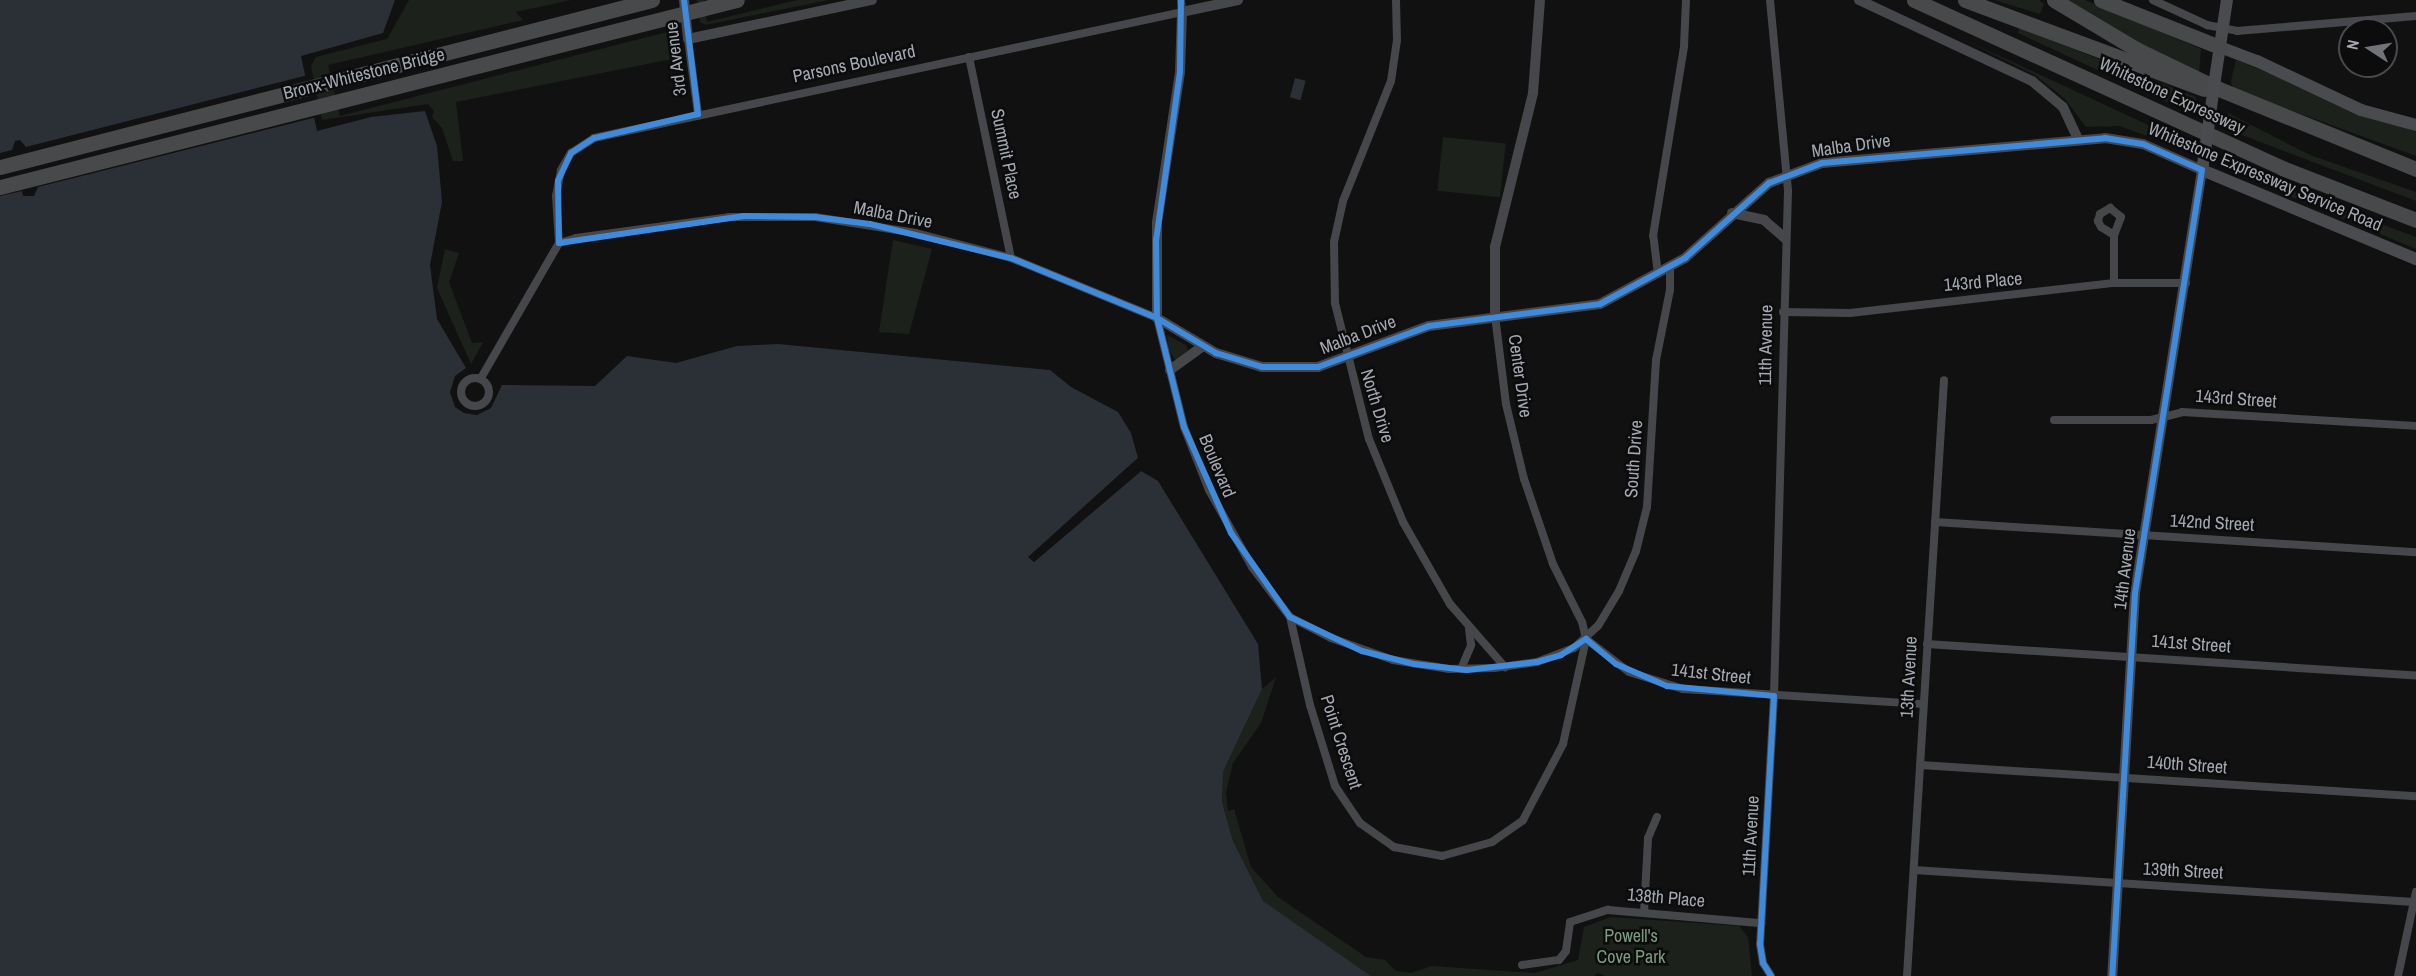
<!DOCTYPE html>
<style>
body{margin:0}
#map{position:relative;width:2416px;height:976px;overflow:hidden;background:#111112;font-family:"Archivo Narrow",sans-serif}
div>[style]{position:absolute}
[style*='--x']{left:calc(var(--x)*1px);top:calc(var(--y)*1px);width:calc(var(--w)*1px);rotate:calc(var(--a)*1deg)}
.green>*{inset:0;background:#1c211c;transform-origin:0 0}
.water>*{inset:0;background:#2a3035;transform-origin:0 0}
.pier>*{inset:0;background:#111112}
.minor>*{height:8px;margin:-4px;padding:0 4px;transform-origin:4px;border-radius:4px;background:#46474a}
.minor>.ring{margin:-4px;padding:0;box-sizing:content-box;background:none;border:8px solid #46474a;border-radius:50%}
.tertiary>*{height:10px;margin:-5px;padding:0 5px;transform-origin:5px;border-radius:5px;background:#46474a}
.secondary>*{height:12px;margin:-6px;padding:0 6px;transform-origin:6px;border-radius:6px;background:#4a4b4e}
.motorway>*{height:15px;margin:-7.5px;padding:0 7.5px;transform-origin:7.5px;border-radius:7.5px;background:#48494b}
.secondary-bridge>*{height:12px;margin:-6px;padding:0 6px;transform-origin:6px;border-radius:6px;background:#4a4b4e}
.motorway-bridge>*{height:15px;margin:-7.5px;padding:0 7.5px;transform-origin:7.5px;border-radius:7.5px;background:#48494b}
.cycleway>*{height:6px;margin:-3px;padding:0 3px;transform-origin:3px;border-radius:3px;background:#408adc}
span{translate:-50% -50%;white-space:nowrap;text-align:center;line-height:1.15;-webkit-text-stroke:5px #0c0c0d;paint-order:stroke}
.street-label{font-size:18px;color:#a4a8b1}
.park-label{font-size:18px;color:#7d9b7e}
.north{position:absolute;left:2338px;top:18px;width:60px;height:60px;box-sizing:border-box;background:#0c0c0d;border:2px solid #494a4f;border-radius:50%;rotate:282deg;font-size:16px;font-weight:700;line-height:24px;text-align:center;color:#a4a8b1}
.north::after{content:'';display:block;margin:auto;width:21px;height:27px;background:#717379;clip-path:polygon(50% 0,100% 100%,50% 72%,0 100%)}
</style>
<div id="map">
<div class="green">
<div style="clip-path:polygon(409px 0,571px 0,516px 12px,523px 20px,328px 65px,340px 116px,671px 31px,677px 58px,456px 102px,463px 161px,453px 161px,442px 128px,432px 117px,434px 111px,428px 104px,322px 120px,311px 66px,316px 57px,387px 39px)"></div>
<div style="clip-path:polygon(697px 0,704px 0,707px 22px,797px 0,829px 0,705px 25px,700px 22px)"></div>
<div style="clip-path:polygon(1994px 0,2039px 0,2044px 4px,2040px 14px)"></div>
<div style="clip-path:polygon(2063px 0,2085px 0,2201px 49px,2199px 73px,2149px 50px)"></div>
<div style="clip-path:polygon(2019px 28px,2196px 97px,2194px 115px,2018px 33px)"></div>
<div style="clip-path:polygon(1961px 38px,2189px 144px,2189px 148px,2184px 149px,2119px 126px,2086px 127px,2065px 99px,2035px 75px)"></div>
<div style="clip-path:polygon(2236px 60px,2416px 132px,2416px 156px,2233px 89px,2231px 81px)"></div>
<div style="clip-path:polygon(2228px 113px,2310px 155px,2416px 192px,2416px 201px,2226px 129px)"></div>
<div style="left:1443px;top:137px;width:63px;height:54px;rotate:6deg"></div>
<div style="clip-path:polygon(2222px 159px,2286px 189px,2416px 237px,2416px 249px,2223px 168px)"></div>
<div style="clip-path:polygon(893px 240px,932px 249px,909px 334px,879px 332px)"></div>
<div style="clip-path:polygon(445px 249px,459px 253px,449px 282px,472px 343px,483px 342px,471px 364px,437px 288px)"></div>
<div style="clip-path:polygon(1167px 335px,1186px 345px,1188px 350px,1176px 361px,1168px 349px)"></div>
<div style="clip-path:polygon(1276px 677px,1261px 723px,1233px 763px,1226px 792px,1228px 811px,1234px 809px,1251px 867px,1278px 897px,1366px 957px,1385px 960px,1396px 971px,1411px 973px,1432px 966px,1535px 973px,1578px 960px,1584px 927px,1611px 917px,1739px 926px,1748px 937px,1752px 976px,1605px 976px,1598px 973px,1594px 976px,1371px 976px,1263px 901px,1233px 841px,1222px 802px,1223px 772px,1262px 689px)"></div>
</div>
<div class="water">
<div style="clip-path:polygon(0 0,395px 0,383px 33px,301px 56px,317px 131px,371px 117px,425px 111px,437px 146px,442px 202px,430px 265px,437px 319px,466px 368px,455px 376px,450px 392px,455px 407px,464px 413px,477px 415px,491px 408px,502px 385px,595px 386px,627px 356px,676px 363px,737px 346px,778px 344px,1050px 370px,1071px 387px,1118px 412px,1131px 433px,1138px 458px,1029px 557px,1034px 562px,1141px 471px,1158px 481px,1258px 644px,1262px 689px,1223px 772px,1222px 802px,1233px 841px,1263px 901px,1371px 976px,0 976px)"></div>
<div style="left:1295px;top:78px;width:11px;height:20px;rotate:15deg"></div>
</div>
<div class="pier">
<div style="clip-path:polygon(308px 75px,317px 117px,38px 187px,34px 196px,23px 196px,22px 191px,0 196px,0 153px,12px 150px,15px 141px,20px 140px,26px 147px)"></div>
<div style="clip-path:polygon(1140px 456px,1033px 557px,1141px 468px,1141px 471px,1034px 562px,1028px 557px)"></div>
</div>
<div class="minor">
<div style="--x:1396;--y:0;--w:40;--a:88.6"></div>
<div style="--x:1397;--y:40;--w:41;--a:98.3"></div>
<div style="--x:1391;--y:81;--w:129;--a:111.8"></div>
<div style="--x:1343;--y:201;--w:42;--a:102.4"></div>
<div style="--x:1334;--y:242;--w:61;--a:89.1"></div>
<div style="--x:1335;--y:303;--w:140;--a:76"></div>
<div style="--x:1369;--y:439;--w:90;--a:67.7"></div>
<div style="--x:1403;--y:522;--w:95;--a:60.2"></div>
<div style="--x:1450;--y:604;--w:84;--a:48.9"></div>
<div style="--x:1770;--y:0;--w:192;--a:84.6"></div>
<div style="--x:1788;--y:191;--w:505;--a:91.59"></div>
<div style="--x:1774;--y:696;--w:248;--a:93.2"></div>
<div style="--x:1760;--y:944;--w:19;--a:81"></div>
<div style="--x:1763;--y:963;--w:15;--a:58"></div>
<div style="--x:2153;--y:0;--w:60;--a:24.8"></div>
<div style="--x:2207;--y:25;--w:31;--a:11"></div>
<div style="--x:2237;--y:31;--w:180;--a:-4.8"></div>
<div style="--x:688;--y:39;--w:76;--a:82.4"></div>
<div style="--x:969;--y:57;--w:205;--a:78.2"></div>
<div style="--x:2110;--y:208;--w:14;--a:39"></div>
<div style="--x:2121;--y:217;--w:19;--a:111"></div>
<div style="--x:2114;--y:235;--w:15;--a:-148"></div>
<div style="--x:2101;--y:227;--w:7;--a:-117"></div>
<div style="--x:2098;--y:221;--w:7;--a:-74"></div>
<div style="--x:2100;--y:214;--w:12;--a:-31"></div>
<div style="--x:559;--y:243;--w:47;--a:-93.7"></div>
<div style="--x:556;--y:196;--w:26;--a:-79"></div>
<div style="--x:561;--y:170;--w:20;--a:-60"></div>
<div style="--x:571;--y:153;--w:27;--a:-33"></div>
<div style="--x:594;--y:138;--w:601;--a:-12.09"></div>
<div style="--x:1182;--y:12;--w:12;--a:-95"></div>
<div style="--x:1658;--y:274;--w:38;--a:-97"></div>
<div style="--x:1653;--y:236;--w:193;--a:-80.7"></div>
<div style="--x:1684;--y:46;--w:46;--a:-87.5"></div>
<div style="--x:2114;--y:283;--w:48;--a:-90"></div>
<div style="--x:1783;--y:312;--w:67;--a:0.9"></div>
<div style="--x:1850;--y:313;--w:266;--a:-6.5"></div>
<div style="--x:2114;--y:283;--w:72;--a:0"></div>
<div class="ring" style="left:461px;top:378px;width:20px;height:20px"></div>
<div style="--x:481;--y:378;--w:156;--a:-60"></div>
<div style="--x:559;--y:243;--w:18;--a:-16"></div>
<div style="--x:576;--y:238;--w:154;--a:-7.8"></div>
<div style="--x:729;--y:217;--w:86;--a:0"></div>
<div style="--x:815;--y:217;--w:102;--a:9"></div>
<div style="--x:916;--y:233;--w:98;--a:14.7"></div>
<div style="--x:1011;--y:258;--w:158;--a:22.3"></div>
<div style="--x:1157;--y:318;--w:112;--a:76.1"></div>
<div style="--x:1184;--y:427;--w:68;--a:68.4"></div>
<div style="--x:1209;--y:490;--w:88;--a:60.8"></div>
<div style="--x:1252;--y:567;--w:63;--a:52.8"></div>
<div style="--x:1290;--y:617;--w:46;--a:27.1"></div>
<div style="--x:1331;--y:638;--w:66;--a:19.5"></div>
<div style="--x:1393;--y:660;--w:57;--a:9.1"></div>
<div style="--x:1449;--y:669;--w:45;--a:-1.3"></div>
<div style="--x:1494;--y:668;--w:43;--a:-7.9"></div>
<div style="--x:1537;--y:662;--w:40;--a:-21"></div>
<div style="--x:1574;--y:648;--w:33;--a:-43"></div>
<div style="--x:1598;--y:626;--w:41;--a:-59"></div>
<div style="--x:1619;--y:591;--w:43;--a:-67"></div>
<div style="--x:1636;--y:551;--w:45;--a:-76"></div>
<div style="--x:1647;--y:507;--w:147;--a:-86.5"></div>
<div style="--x:1656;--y:360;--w:71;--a:-78.7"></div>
<div style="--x:1670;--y:290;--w:22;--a:-90"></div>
<div style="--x:2054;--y:420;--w:97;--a:0"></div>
<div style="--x:2151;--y:420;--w:32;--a:-14"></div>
<div style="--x:2182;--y:412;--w:234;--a:3.4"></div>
<div style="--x:1935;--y:522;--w:482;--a:3.6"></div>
<div style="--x:1290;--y:617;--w:90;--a:77.2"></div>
<div style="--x:1310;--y:705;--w:85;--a:72.8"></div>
<div style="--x:1335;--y:786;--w:45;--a:56"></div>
<div style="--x:1360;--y:823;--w:42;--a:35.2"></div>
<div style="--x:1394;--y:847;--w:49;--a:10.6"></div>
<div style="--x:1442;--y:856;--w:52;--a:-15.6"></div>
<div style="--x:1492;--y:842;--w:38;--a:-35"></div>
<div style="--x:1523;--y:820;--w:86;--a:-62.2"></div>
<div style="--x:1563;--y:744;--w:107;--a:-77.6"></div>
<div style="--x:1586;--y:639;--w:17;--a:-103"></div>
<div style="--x:1582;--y:622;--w:65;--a:-116.6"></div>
<div style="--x:1553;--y:564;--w:90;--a:-108.8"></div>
<div style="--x:1524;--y:479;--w:77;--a:-103.5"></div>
<div style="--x:1506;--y:404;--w:89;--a:-97.1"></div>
<div style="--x:1586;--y:639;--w:54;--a:37.5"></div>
<div style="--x:1629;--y:672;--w:57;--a:17.5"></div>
<div style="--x:1683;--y:689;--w:241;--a:3.6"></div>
<div style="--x:1927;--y:644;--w:490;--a:3.7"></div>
<div style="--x:1461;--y:669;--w:26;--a:-67"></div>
<div style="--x:1471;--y:645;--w:16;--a:-97"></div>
<div style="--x:1920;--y:765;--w:497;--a:3.6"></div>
<div style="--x:1914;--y:870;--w:501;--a:3.66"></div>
<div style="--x:1644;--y:913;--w:75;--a:-86.9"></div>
<div style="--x:1648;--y:838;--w:23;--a:-67"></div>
<div style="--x:1522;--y:965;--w:37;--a:-8"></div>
<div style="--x:1559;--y:960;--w:11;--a:-52"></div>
<div style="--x:1566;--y:951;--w:29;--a:-82"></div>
<div style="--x:1570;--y:922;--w:40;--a:-18"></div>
<div style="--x:1608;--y:910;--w:154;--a:4.9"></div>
<div style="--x:1907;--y:976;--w:597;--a:-86.45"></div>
<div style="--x:2398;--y:976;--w:86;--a:-77.9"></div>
</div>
<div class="tertiary">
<div style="--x:684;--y:0;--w:39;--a:84"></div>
<div style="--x:688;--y:39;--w:188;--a:-12"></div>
<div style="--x:1238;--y:0;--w:57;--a:167.9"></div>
<div style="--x:1182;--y:12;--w:60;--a:91.9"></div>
<div style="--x:1180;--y:72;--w:153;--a:98.7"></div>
<div style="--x:1157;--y:223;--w:95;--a:90"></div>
<div style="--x:1157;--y:318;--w:69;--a:30.7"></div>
<div style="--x:1216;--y:353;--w:48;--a:16.9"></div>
<div style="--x:1262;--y:367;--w:56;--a:0"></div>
<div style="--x:1318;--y:367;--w:118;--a:-20.3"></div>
<div style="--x:1429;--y:326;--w:172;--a:-7.3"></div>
<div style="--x:1600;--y:304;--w:97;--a:-28.4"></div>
<div style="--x:1685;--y:258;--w:113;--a:-41.8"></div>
<div style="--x:1769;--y:183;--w:57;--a:-20.7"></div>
<div style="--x:1822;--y:163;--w:284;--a:-5"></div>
<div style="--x:2105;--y:138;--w:38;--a:9"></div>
<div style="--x:2143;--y:144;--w:64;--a:23.8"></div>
<div style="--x:2202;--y:170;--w:428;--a:99"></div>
<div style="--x:2135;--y:593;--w:384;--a:93.4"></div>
<div style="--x:1859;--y:0;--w:191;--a:25.1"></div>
<div style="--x:2032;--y:81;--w:40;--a:40"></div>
<div style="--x:2063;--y:107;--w:35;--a:65"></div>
<div style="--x:1732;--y:213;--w:33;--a:12"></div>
<div style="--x:1764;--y:220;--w:28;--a:41"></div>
<div style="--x:1495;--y:316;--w:69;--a:-90"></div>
<div style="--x:1495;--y:247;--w:159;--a:-76.1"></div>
<div style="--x:1533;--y:93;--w:93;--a:-85.7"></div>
<div style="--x:1170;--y:370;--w:41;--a:-36"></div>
</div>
<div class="secondary">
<div style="--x:2220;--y:47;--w:40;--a:21"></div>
<div style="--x:2257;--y:61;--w:115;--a:25.2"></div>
<div style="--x:2361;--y:110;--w:57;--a:15.3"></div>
<div style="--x:2215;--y:79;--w:80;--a:-81.4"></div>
<div style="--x:2205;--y:151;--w:19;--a:99"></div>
<div style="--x:2202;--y:170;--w:232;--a:22.6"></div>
</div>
<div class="motorway">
<div style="--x:1914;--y:0;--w:405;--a:24.5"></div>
<div style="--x:2282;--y:168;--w:144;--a:21.2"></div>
<div style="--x:1965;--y:0;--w:255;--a:20.4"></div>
<div style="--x:2054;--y:0;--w:96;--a:30.9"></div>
<div style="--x:2136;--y:49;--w:92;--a:25.7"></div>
<div style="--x:2219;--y:89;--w:213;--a:22.1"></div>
<div style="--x:2101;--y:0;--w:128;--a:21.6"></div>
<div style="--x:0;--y:167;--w:673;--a:-14.37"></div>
</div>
<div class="secondary-bridge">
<div style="--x:2205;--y:151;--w:73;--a:-82.1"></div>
</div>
<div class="motorway-bridge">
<div style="--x:0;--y:187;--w:760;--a:-14.24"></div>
</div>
<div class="cycleway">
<div style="--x:684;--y:0;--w:115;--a:83"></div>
<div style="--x:698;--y:114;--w:107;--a:167"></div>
<div style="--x:594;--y:138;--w:27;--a:147"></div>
<div style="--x:571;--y:153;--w:31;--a:115"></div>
<div style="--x:558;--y:181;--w:62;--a:89.1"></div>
<div style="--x:559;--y:243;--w:187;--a:-8.3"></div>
<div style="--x:744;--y:216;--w:71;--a:0.8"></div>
<div style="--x:815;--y:217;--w:55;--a:7.3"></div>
<div style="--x:870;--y:224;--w:145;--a:13.6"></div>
<div style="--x:1011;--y:258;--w:158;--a:22.3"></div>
<div style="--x:1157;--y:318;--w:69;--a:30.7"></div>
<div style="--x:1216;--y:353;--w:48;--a:16.9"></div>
<div style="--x:1262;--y:367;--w:56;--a:0"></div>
<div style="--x:1318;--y:367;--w:118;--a:-20.3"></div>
<div style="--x:1429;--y:326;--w:172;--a:-7.3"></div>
<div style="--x:1600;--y:304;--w:97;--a:-28.4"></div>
<div style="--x:1685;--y:258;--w:113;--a:-41.8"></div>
<div style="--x:1769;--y:183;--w:57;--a:-20.7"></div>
<div style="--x:1822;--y:163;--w:284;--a:-5"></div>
<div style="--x:2105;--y:138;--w:38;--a:9"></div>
<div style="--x:2143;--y:144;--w:64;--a:23.8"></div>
<div style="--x:2202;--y:170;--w:428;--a:99"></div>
<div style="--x:2135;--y:593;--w:384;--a:93.4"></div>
<div style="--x:1181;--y:0;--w:72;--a:90.8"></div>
<div style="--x:1180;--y:72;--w:170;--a:98.1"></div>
<div style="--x:1156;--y:240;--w:78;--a:89.3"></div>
<div style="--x:1157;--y:318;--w:112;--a:76.1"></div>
<div style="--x:1184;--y:427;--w:116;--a:66.1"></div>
<div style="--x:1231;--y:533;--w:103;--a:54.9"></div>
<div style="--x:1290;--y:617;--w:80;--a:25.3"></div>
<div style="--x:1362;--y:651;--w:54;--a:14"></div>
<div style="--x:1414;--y:664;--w:53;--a:6.5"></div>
<div style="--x:1467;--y:670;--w:70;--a:-6.5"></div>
<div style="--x:1537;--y:662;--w:25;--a:-16"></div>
<div style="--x:1561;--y:655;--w:30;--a:-33"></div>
<div style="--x:1586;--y:639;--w:39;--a:40"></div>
<div style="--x:1616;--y:664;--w:56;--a:23.3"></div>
<div style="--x:1667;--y:686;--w:107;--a:5.3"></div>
<div style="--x:1774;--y:696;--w:248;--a:93.2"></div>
<div style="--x:1760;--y:944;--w:19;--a:81"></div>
<div style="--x:1763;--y:963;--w:15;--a:58"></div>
</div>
<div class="street-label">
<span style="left:676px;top:59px;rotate:-97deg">3rd Avenue</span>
<span style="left:854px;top:64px;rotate:-12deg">Parsons Boulevard</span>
<span style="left:364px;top:74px;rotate:-14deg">Bronx-Whitestone Bridge</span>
<span style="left:2172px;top:96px;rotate:25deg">Whitestone Expressway</span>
<span style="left:1851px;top:146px;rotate:-8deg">Malba Drive</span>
<span style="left:1006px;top:154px;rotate:78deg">Summit Place</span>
<span style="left:2265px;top:177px;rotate:23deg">Whitestone Expressway Service Road</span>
<span style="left:893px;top:215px;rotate:11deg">Malba Drive</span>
<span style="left:1983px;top:282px;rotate:-5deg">143rd Place</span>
<span style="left:1358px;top:335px;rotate:-21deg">Malba Drive</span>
<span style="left:1766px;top:345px;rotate:-89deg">11th Avenue</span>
<span style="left:1520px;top:376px;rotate:82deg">Center Drive</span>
<span style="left:2236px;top:399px;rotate:4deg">143rd Street</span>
<span style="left:1377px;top:406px;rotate:73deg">North Drive</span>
<span style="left:1634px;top:459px;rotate:-86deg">South Drive</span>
<span style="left:1217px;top:466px;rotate:67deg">Boulevard</span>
<span style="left:2212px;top:523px;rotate:3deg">142nd Street</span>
<span style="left:2125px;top:569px;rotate:-83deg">14th Avenue</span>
<span style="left:2191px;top:644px;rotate:4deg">141st Street</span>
<span style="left:1711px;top:674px;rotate:6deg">141st Street</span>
<span style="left:1909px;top:677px;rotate:-87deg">13th Avenue</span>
<span style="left:1341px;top:742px;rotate:72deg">Point Crescent</span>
<span style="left:2187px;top:765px;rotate:4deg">140th Street</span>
<span style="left:1751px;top:836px;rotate:-87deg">11th Avenue</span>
<span style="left:2183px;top:871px;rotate:3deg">139th Street</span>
<span style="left:1666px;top:898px;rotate:5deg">138th Place</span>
</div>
<div class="park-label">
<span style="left:1631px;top:947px">Powell's<br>Cove Park</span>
</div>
<div class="north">N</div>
</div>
